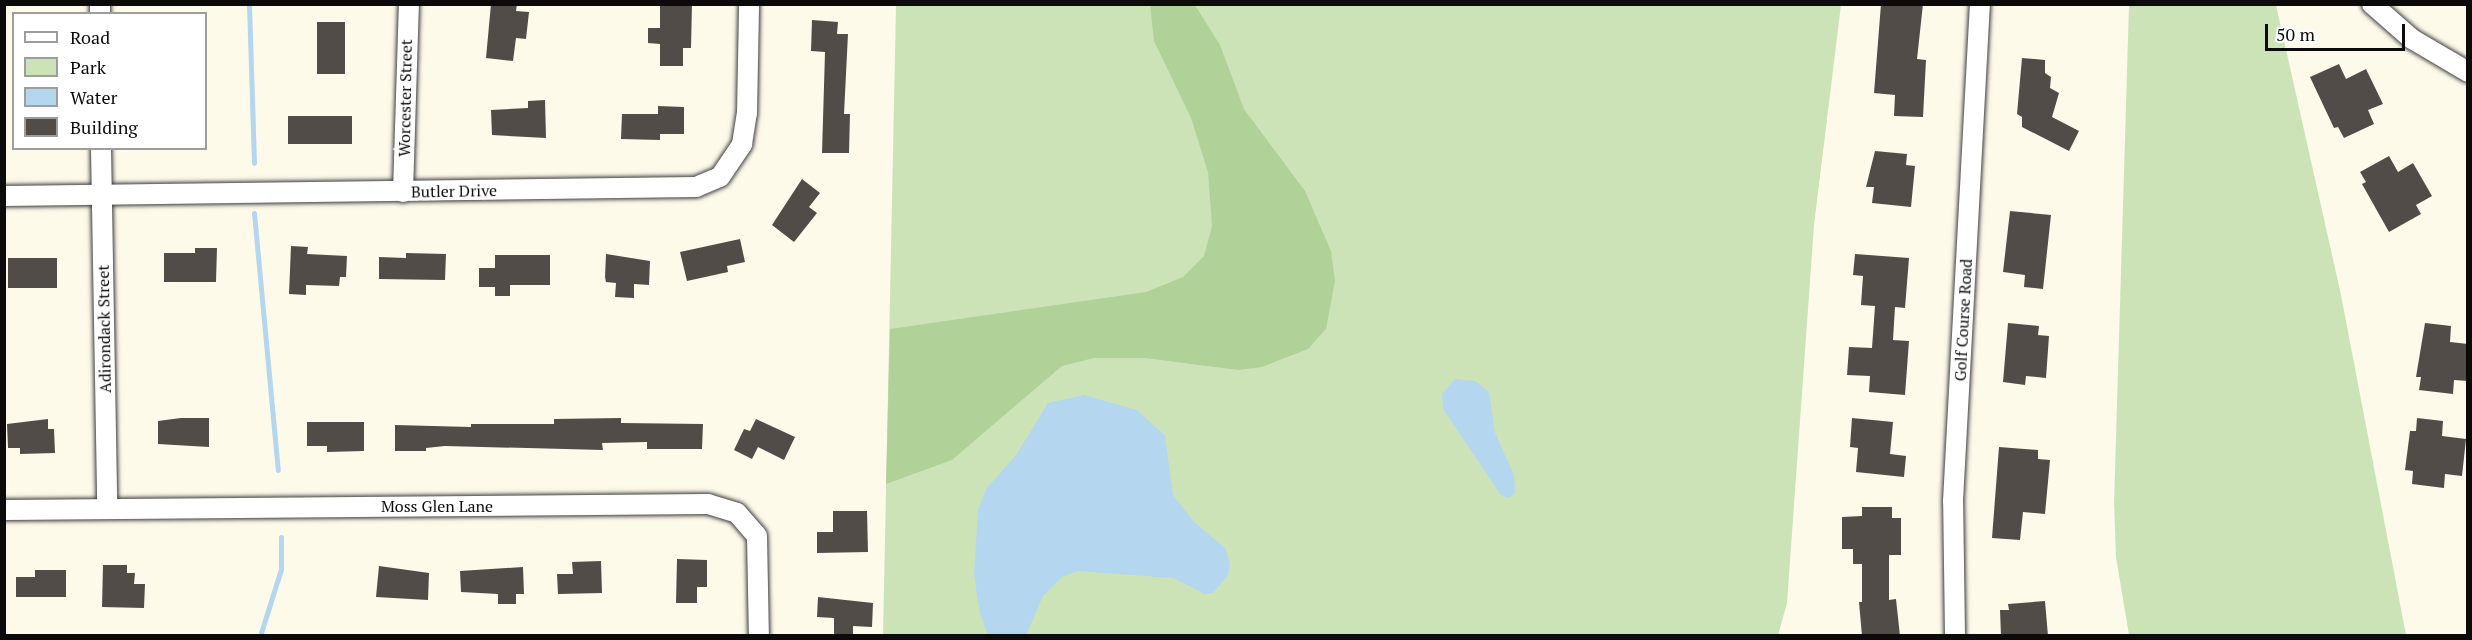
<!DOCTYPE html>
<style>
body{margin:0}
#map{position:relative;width:2472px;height:640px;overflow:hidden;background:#fdfaea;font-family:"PT Serif",serif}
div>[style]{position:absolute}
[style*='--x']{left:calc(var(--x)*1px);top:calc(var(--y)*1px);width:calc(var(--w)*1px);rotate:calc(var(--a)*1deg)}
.green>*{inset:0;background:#cce3b8}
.forest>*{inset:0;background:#b0d299}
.water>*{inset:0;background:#b4d6ef}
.stream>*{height:5px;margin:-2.5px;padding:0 2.5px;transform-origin:2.5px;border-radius:2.5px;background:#b4d6ef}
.building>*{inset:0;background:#524c48;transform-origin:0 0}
.roads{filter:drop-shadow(0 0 2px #3e3e3e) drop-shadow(0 0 2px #3e3e3e)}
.minor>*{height:20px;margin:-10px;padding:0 10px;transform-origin:10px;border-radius:10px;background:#fff}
span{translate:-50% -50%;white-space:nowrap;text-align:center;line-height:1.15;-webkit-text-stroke:6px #fff;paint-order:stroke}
.street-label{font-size:16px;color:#0b0b0b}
.frame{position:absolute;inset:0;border:6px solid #0b0b0b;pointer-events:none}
.legend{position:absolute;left:12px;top:12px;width:195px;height:138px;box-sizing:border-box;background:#fff;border:2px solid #9d9d9d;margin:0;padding:8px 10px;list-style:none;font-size:18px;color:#0b0b0b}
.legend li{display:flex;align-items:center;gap:12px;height:30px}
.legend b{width:30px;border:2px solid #9d9d9d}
.scale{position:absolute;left:2265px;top:24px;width:140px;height:27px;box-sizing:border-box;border:3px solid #0b0b0b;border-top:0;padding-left:8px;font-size:18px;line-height:21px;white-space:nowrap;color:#0b0b0b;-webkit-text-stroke:4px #fff;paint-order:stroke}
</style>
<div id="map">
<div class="green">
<div style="clip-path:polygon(896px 5px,1841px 5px,1814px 225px,1787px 603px,1778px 635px,883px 636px)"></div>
<div style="clip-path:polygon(2129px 5px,2276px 5px,2341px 295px,2406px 635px,2129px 635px,2116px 557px,2114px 504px)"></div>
</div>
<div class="forest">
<div style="clip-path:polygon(1150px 5px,1195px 5px,1220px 45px,1244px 109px,1305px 191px,1331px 251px,1335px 281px,1326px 329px,1308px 349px,1262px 367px,1238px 370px,1145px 358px,1094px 358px,1062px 366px,952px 460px,886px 484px,890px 329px,1146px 292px,1183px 277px,1204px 256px,1212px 226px,1208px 172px,1191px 118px,1154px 41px)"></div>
</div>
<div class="water">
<div style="clip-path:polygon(1455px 379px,1475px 381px,1489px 392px,1495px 433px,1514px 475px,1515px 493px,1509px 498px,1501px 495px,1443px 409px,1442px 394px)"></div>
<div style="clip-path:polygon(1084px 395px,1137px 410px,1165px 436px,1173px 495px,1193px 521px,1225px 548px,1230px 563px,1228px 575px,1213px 593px,1205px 594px,1173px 578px,1077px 571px,1062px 577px,1043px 596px,1026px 635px,988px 635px,980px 614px,974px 575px,978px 510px,986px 489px,1016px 455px,1048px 403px)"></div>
</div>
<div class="stream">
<div style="--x:249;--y:4;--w:159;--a:88.2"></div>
<div style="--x:254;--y:213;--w:258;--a:84.7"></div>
<div style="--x:260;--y:636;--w:70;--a:-72.6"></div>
<div style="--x:281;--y:569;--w:32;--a:-90"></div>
</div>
<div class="building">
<div style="clip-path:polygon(491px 4px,517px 4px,516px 11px,529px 12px,526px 39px,516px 38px,513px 61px,486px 58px)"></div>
<div style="clip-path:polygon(660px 4px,692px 4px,691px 48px,683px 48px,683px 66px,660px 66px,660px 44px,648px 43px,648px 28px,660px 28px)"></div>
<div style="clip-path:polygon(1881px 4px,1923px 4px,1917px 59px,1926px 60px,1923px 117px,1894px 116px,1895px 95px,1874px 93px)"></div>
<div style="clip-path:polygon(812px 20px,838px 22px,837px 34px,848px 34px,844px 114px,850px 114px,849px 153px,822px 153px,825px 52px,811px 51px)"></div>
<div style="left:317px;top:22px;width:28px;height:52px"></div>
<div style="clip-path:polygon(2022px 58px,2045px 60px,2045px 73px,2051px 77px,2050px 88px,2059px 93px,2052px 117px,2079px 131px,2069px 151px,2022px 127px,2022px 117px,2017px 114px)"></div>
<div style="clip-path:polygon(2339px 64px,2346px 79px,2366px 69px,2383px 104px,2368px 110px,2374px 124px,2344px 138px,2338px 127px,2334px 128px,2310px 77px)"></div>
<div style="clip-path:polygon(545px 100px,546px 138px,492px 135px,491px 110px,528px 108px,528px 101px)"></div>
<div style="clip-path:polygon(658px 106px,684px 107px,684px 134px,660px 134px,660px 140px,621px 139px,622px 114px,658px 114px)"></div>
<div style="left:288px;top:116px;width:64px;height:28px"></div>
<div style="clip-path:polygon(1875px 151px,1907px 154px,1906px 165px,1915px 166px,1911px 207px,1872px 203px,1874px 187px,1866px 187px)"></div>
<div style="clip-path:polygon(2389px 156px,2398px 172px,2413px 163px,2432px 196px,2416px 205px,2421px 214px,2389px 232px,2362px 184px,2366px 182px,2360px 172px)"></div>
<div style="clip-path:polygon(802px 179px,820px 193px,809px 207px,817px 213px,794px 242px,772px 225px)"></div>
<div style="clip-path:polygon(2010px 211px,2051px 215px,2043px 289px,2024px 287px,2025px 275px,2003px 272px)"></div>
<div style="clip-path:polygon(740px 239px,745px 262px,727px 266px,728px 272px,687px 281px,680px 252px)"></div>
<div style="clip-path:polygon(291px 246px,308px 247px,307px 254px,347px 256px,346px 277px,340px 277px,339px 286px,306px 285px,306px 295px,289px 294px)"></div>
<div style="clip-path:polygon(195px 248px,217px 248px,216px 282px,164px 282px,164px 253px,195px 253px)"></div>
<div style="clip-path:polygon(406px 253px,446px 254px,445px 280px,379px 279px,379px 257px,406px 258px)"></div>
<div style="clip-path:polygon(606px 254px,650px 261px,649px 285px,634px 284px,634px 298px,615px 297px,616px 283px,606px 282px,605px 277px)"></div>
<div style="clip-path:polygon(1855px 254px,1909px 258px,1905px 308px,1895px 307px,1893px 340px,1909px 341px,1905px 395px,1869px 392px,1870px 376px,1847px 375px,1849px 347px,1872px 348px,1875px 306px,1861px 305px,1863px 276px,1853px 275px)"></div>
<div style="clip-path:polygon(495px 255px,550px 255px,550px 285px,510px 285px,510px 296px,495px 296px,495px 287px,479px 287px,479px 268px,495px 268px)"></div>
<div style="left:8px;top:258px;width:49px;height:30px"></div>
<div style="clip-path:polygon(2008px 323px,2039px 326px,2038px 335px,2049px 336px,2046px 378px,2026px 376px,2025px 385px,2003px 382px)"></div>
<div style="clip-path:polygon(2425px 323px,2451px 326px,2450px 342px,2468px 344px,2468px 381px,2454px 380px,2453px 394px,2419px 390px,2421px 377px,2416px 377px)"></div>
<div style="clip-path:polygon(181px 418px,209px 418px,209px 447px,158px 444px,158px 421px)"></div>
<div style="clip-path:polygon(621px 418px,621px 423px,703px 424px,702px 449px,647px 449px,647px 442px,602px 443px,603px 450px,445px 446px,426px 448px,426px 451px,395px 451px,395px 425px,471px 427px,471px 424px,554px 424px,554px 419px)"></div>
<div style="clip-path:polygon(1852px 418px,1893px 422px,1890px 454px,1906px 456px,1904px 477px,1856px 472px,1858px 448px,1850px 447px)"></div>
<div style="clip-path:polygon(2417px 418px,2443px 421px,2442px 436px,2466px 439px,2462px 476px,2445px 474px,2444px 488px,2412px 484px,2413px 471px,2405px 470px,2410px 431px,2416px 431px)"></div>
<div style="clip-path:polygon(48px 419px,48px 429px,54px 429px,55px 453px,20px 454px,20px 448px,8px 448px,7px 424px)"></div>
<div style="clip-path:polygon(756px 419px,795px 437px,784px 460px,758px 447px,752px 459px,734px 450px,744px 429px,750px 431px)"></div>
<div style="clip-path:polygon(307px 422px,364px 422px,364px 451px,327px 452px,327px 446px,307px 446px)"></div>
<div style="clip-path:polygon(1999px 447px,2038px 450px,2038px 459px,2050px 460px,2045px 514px,2023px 512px,2020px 540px,1992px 538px)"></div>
<div style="clip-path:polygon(1862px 507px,1892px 507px,1892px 518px,1901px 518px,1901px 555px,1889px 555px,1889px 600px,1896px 599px,1900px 636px,1862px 636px,1859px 602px,1862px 602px,1862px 564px,1853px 564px,1853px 549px,1842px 549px,1842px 517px,1862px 516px)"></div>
<div style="clip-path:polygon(833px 511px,867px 511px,868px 552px,817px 553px,817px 532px,833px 532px)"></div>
<div style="clip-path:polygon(677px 559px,707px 560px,707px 587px,697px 587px,697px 603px,676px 603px)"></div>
<div style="clip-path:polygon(601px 561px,602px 593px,558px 594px,557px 574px,573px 574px,572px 562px)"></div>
<div style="clip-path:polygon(103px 565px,127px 565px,127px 573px,135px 573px,134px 584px,145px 584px,144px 608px,102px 607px)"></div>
<div style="clip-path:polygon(379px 566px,429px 573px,428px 600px,376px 597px)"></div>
<div style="clip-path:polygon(523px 567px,524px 594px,516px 594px,516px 604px,498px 604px,498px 594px,461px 592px,460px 571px)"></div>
<div style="clip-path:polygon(35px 570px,66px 570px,66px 597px,16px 597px,16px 577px,35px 577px)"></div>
<div style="clip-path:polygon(818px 597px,873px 603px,872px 627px,853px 626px,853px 636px,834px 636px,834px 618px,817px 617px)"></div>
<div style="clip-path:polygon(2045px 601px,2048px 636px,2001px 636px,2000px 610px,2009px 610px,2008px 604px)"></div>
</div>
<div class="roads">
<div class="minor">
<div style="--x:2372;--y:4;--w:53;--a:41.2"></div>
<div style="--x:2412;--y:39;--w:65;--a:30.5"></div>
<div style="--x:100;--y:14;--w:10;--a:-90"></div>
<div style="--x:101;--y:148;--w:361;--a:89"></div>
<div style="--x:403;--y:192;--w:188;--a:-88.2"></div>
<div style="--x:4;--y:196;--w:692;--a:-0.75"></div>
<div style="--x:696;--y:187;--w:26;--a:-23"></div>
<div style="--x:720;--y:177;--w:40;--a:-56"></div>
<div style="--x:742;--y:144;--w:31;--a:-81"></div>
<div style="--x:747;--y:113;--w:109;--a:-88.9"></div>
<div style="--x:4;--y:510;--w:704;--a:-0.49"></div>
<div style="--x:708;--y:504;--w:30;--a:17"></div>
<div style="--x:737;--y:513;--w:30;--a:49"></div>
<div style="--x:757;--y:536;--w:100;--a:88.9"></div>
<div style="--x:1955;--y:636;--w:135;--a:-90.8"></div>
<div style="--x:1953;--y:501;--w:498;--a:-86.9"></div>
</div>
</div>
<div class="street-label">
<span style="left:405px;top:98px;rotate:-89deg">Worcester Street</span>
<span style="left:454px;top:191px;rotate:-1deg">Butler Drive</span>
<span style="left:1963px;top:320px;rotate:-87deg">Golf Course Road</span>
<span style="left:104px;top:329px;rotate:-91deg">Adirondack Street</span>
<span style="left:437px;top:506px">Moss Glen Lane</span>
</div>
<div class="frame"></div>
<ul class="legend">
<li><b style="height:8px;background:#fff"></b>Road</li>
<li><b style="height:16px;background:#cce3b8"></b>Park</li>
<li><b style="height:16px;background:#b4d6ef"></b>Water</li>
<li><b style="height:16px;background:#524c48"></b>Building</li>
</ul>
<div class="scale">50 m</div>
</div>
